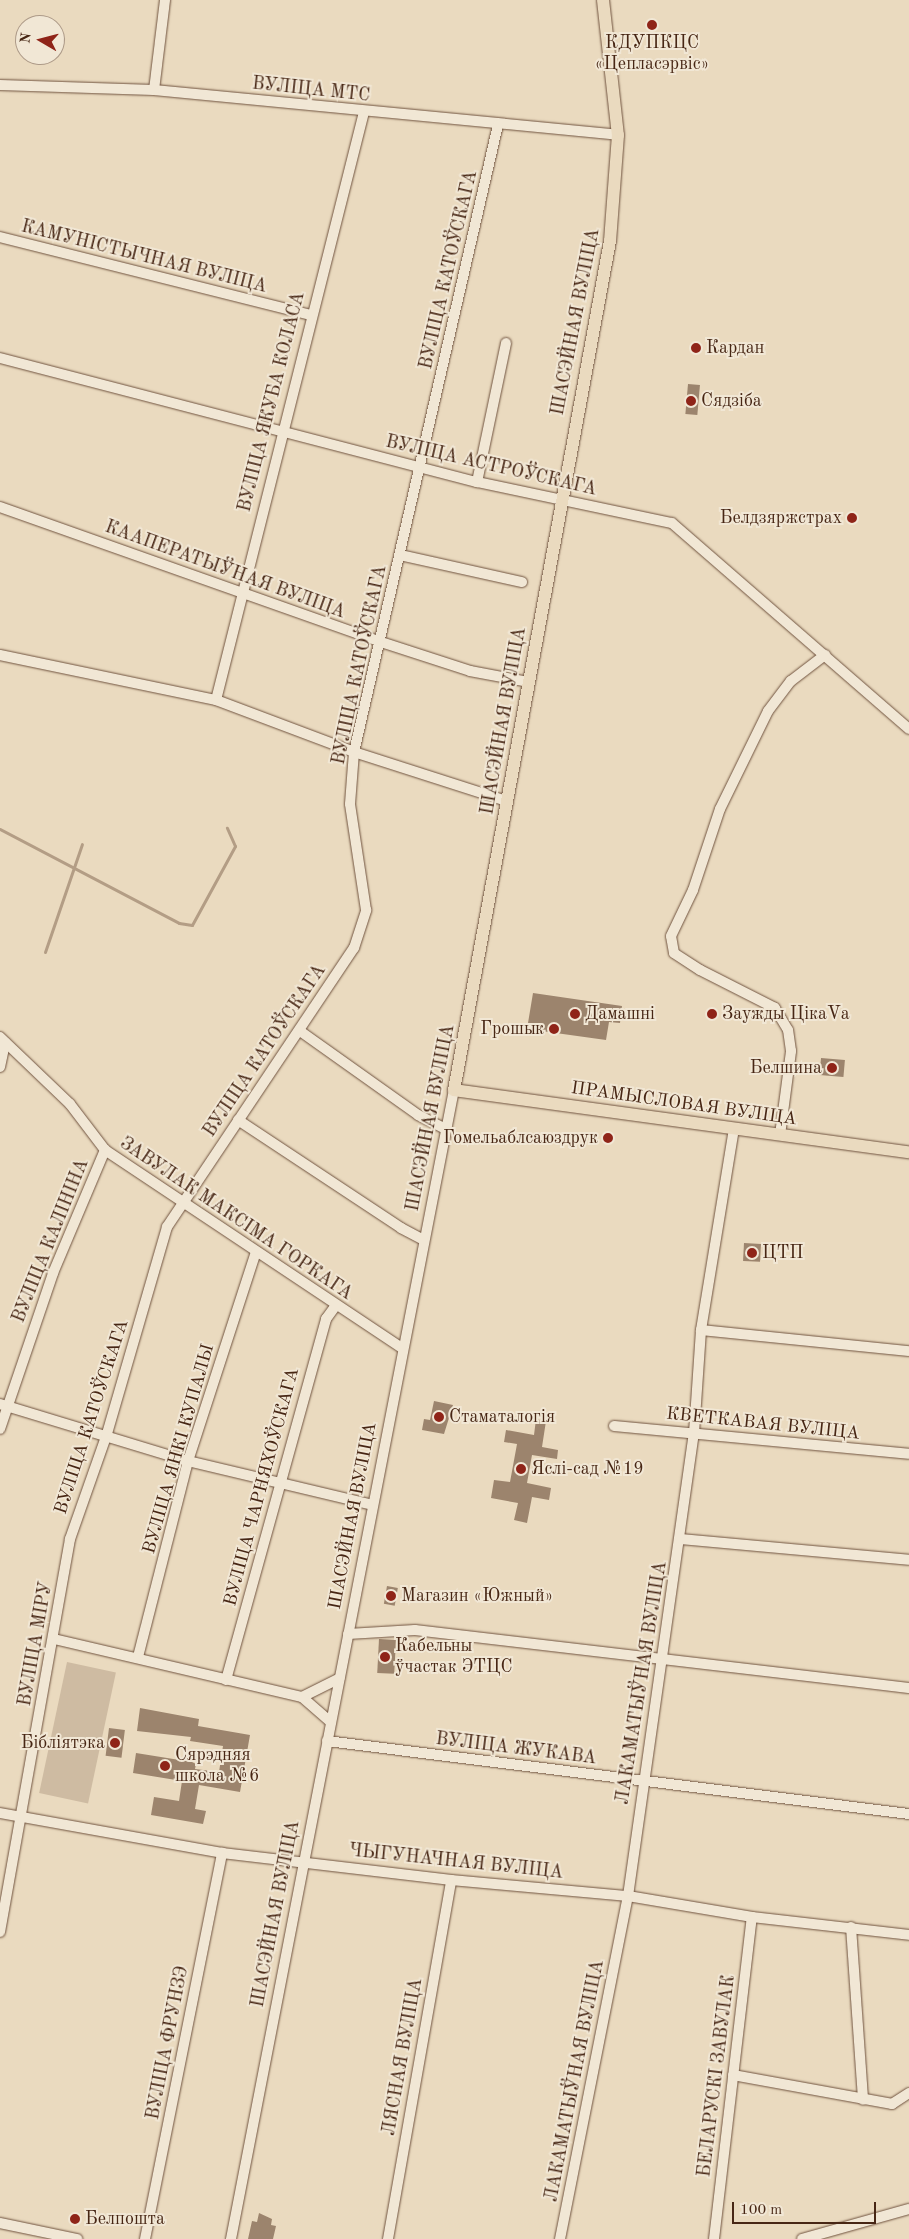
<!DOCTYPE html>
<meta charset="utf-8">
<style>
body{margin:0}
#map{position:relative;width:909px;height:2239px;overflow:hidden;background:#eadabf;font-family:"Old Standard TT",serif}
div>[style]{position:absolute}
[style*='--x']{left:calc(var(--x)*1px);top:calc(var(--y)*1px);width:calc(var(--w)*1px);rotate:calc(var(--a)*1deg)}
.green>*{inset:0;background:#cebba2;transform-origin:0 0}
.stream>*{height:3px;margin:-1.5px;padding:0 1.5px;transform-origin:1.5px;border-radius:1.5px;background:#b39d85}
.building>*{inset:0;background:#9c846d;transform-origin:0 0}
.roads{filter:drop-shadow(0 0 1px #70533f) drop-shadow(0 0 1px #70533f)}
.minor>*{height:10px;margin:-5px;padding:0 5px;transform-origin:5px;border-radius:5px;background:#f1e7d5}
.major>*{height:12px;margin:-6px;padding:0 6px;transform-origin:6px;border-radius:6px;background:#eadabf}
.dots>*{width:14px;height:14px;translate:-50% -50%;box-sizing:border-box;border:2px solid #f1e7d5;border-radius:50%}
span{translate:-50% -50%;white-space:nowrap;text-align:center;line-height:1.15;-webkit-text-stroke:4px #f1e7d5;paint-order:stroke}
.poi-label{font-size:18px;color:#472614}
.left{translate:0 -50%;text-align:left}
.right{translate:-100% -50%;text-align:right}
.street-label{font-size:18px;color:#472614}
.north{position:absolute;left:15px;top:15px;width:50px;height:50px;box-sizing:border-box;background:#f1e7d5;border:1px solid #ad9a88;border-radius:50%;rotate:278deg;font-size:14px;font-weight:700;line-height:20px;text-align:center;color:#472614}
.north::after{content:'';display:block;margin:auto;width:18px;height:22px;background:#8f2418;clip-path:polygon(50% 0,100% 100%,50% 72%,0 100%)}
.scale{position:absolute;left:732px;top:2202px;width:144px;height:22px;box-sizing:border-box;border:2px solid #472614;border-top:0;padding-left:6px;font-size:15px;line-height:18px;white-space:nowrap;color:#472614;-webkit-text-stroke:4px #f1e7d5;paint-order:stroke}
</style>
<div id="map">
<div class="green">
<div style="left:67px;top:1662px;width:50px;height:134px;rotate:12deg"></div>
</div>
<div class="stream">
<div style="--x:0;--y:829;--w:202;--a:27.7"></div>
<div style="--x:179;--y:923;--w:13;--a:9"></div>
<div style="--x:192;--y:925;--w:90;--a:-61.4"></div>
<div style="--x:235;--y:846;--w:20;--a:-114"></div>
<div style="--x:45;--y:952;--w:114;--a:-71.1"></div>
</div>
<div class="building">
<div style="left:688px;top:384px;width:12px;height:30px;rotate:5deg"></div>
<div style="clip-path:polygon(533px 993px,622px 1006px,620px 1023px,609px 1022px,606px 1040px,527px 1029px)"></div>
<div style="left:821px;top:1058px;width:24px;height:17px;rotate:5deg"></div>
<div style="left:744px;top:1243px;width:17px;height:18px;rotate:3deg"></div>
<div style="clip-path:polygon(434px 1401px,453px 1405px,444px 1434px,422px 1430px,424px 1419px,430px 1420px)"></div>
<div style="clip-path:polygon(536px 1419px,546px 1421px,542px 1447px,558px 1450px,557px 1459px,532px 1455px,527px 1483px,551px 1488px,549px 1500px,532px 1497px,527px 1523px,514px 1520px,518px 1503px,491px 1498px,494px 1480px,510px 1482px,517px 1444px,504px 1442px,506px 1430px,534px 1435px)"></div>
<div style="left:387px;top:1586px;width:11px;height:18px;rotate:10deg"></div>
<div style="left:379px;top:1639px;width:17px;height:34px;rotate:3deg"></div>
<div style="clip-path:polygon(140px 1708px,199px 1719px,198px 1726px,250px 1735px,240px 1792px,199px 1785px,195px 1809px,206px 1811px,203px 1824px,151px 1815px,154px 1797px,179px 1801px,182px 1781px,133px 1773px,136px 1753px,192px 1762px,196px 1764px,195px 1769px,219px 1772px,223px 1746px,190px 1741px,191px 1737px,137px 1731px)"></div>
<div style="left:109px;top:1728px;width:16px;height:28px;rotate:7deg"></div>
<div style="clip-path:polygon(259px 2213px,272px 2219px,271px 2225px,276px 2226px,273px 2239px,248px 2239px,252px 2221px,257px 2222px)"></div>
</div>
<div class="roads">
<div class="minor">
<div style="--x:0;--y:85;--w:154;--a:1.9"></div>
<div style="--x:154;--y:90;--w:466;--a:5.5"></div>
<div style="--x:154;--y:90;--w:91;--a:-83"></div>
<div style="--x:0;--y:237;--w:320;--a:14.1"></div>
<div style="--x:0;--y:358;--w:493;--a:14.6"></div>
<div style="--x:477;--y:482;--w:199;--a:11.9"></div>
<div style="--x:672;--y:523;--w:314;--a:41"></div>
<div style="--x:477;--y:482;--w:142;--a:-78.2"></div>
<div style="--x:0;--y:507;--w:404;--a:19.5"></div>
<div style="--x:381;--y:642;--w:94;--a:18"></div>
<div style="--x:470;--y:671;--w:59;--a:10.7"></div>
<div style="--x:400;--y:555;--w:125;--a:12.5"></div>
<div style="--x:0;--y:655;--w:221;--a:11.8"></div>
<div style="--x:216;--y:700;--w:147;--a:20.6"></div>
<div style="--x:354;--y:752;--w:161;--a:17.8"></div>
<div style="--x:216;--y:700;--w:606;--a:-75.87"></div>
<div style="--x:300;--y:1031;--w:145;--a:35.4"></div>
<div style="--x:418;--y:1115;--w:31;--a:27"></div>
<div style="--x:0;--y:1037;--w:97;--a:43.7"></div>
<div style="--x:70;--y:1104;--w:58;--a:52.7"></div>
<div style="--x:105;--y:1150;--w:358;--a:33.7"></div>
<div style="--x:0;--y:1067;--w:25;--a:-78"></div>
<div style="--x:238;--y:1120;--w:196;--a:33.5"></div>
<div style="--x:401;--y:1228;--w:26;--a:28"></div>
<div style="--x:780;--y:1135;--w:85;--a:-82.5"></div>
<div style="--x:791;--y:1051;--w:21;--a:-98"></div>
<div style="--x:788;--y:1030;--w:26;--a:-121"></div>
<div style="--x:775;--y:1008;--w:84;--a:-153.1"></div>
<div style="--x:700;--y:970;--w:31;--a:-147"></div>
<div style="--x:674;--y:953;--w:17;--a:-100"></div>
<div style="--x:671;--y:936;--w:51;--a:-64.4"></div>
<div style="--x:693;--y:890;--w:85;--a:-71.6"></div>
<div style="--x:720;--y:809;--w:109;--a:-63.9"></div>
<div style="--x:768;--y:711;--w:38;--a:-53"></div>
<div style="--x:791;--y:681;--w:43;--a:-37.4"></div>
<div style="--x:701;--y:1330;--w:209;--a:5.8"></div>
<div style="--x:0;--y:1404;--w:196;--a:16.9"></div>
<div style="--x:188;--y:1461;--w:190;--a:13.4"></div>
<div style="--x:614;--y:1426;--w:296;--a:5.4"></div>
<div style="--x:0;--y:1429;--w:165;--a:-71.2"></div>
<div style="--x:53;--y:1273;--w:134;--a:-67.1"></div>
<div style="--x:680;--y:1539;--w:230;--a:5.2"></div>
<div style="--x:348;--y:1634;--w:67;--a:-3.4"></div>
<div style="--x:415;--y:1630;--w:497;--a:6.7"></div>
<div style="--x:54;--y:1639;--w:255;--a:13.2"></div>
<div style="--x:302;--y:1697;--w:42;--a:-26.6"></div>
<div style="--x:138;--y:1657;--w:202;--a:-75.7"></div>
<div style="--x:188;--y:1461;--w:220;--a:-72"></div>
<div style="--x:226;--y:1680;--w:375;--a:-74.5"></div>
<div style="--x:326;--y:1319;--w:17;--a:-54"></div>
<div style="--x:302;--y:1697;--w:38;--a:41"></div>
<div style="--x:327;--y:1741;--w:587;--a:7.15"></div>
<div style="--x:0;--y:1813;--w:226;--a:10.2"></div>
<div style="--x:222;--y:1853;--w:231;--a:6.7"></div>
<div style="--x:451;--y:1880;--w:178;--a:5.2"></div>
<div style="--x:628;--y:1896;--w:126;--a:9.6"></div>
<div style="--x:752;--y:1917;--w:158;--a:6.5"></div>
<div style="--x:851;--y:1927;--w:173;--a:86"></div>
<div style="--x:0;--y:1932;--w:399;--a:-79.9"></div>
<div style="--x:70;--y:1539;--w:108;--a:-70.6"></div>
<div style="--x:106;--y:1437;--w:219;--a:-73.8"></div>
<div style="--x:167;--y:1227;--w:336;--a:-56.2"></div>
<div style="--x:354;--y:948;--w:40;--a:-72"></div>
<div style="--x:366;--y:910;--w:107;--a:-98.6"></div>
<div style="--x:350;--y:804;--w:52;--a:-85.6"></div>
<div style="--x:354;--y:752;--w:643;--a:-77.07"></div>
<div style="--x:733;--y:2075;--w:162;--a:10.3"></div>
<div style="--x:892;--y:2104;--w:20;--a:-33"></div>
<div style="--x:0;--y:2223;--w:79;--a:11.7"></div>
<div style="--x:145;--y:2239;--w:394;--a:-78.7"></div>
<div style="--x:231;--y:2239;--w:1170;--a:-79.02"></div>
<div style="--x:388;--y:2239;--w:364;--a:-80"></div>
<div style="--x:560;--y:2239;--w:350;--a:-78.8"></div>
<div style="--x:628;--y:1896;--w:468;--a:-81.9"></div>
<div style="--x:694;--y:1433;--w:103;--a:-86.1"></div>
<div style="--x:701;--y:1330;--w:204;--a:-80.7"></div>
<div style="--x:714;--y:2239;--w:324;--a:-83.3"></div>
<div style="--x:802;--y:2239;--w:111;--a:-15.7"></div>
</div>
<div class="major">
<div style="--x:603;--y:0;--w:136;--a:83.7"></div>
<div style="--x:618;--y:135;--w:106;--a:94.3"></div>
<div style="--x:610;--y:241;--w:863;--a:100.41"></div>
<div style="--x:454;--y:1090;--w:459;--a:7.8"></div>
</div>
</div>
<div class="dots">
<div style="left:652px;top:25px;background:#8f2418"></div>
<div style="left:696px;top:348px;background:#8f2418"></div>
<div style="left:691px;top:401px;background:#8f2418"></div>
<div style="left:852px;top:518px;background:#8f2418"></div>
<div style="left:575px;top:1014px;background:#8f2418"></div>
<div style="left:712px;top:1014px;background:#8f2418"></div>
<div style="left:554px;top:1029px;background:#8f2418"></div>
<div style="left:832px;top:1068px;background:#8f2418"></div>
<div style="left:608px;top:1138px;background:#8f2418"></div>
<div style="left:752px;top:1253px;background:#8f2418"></div>
<div style="left:439px;top:1417px;background:#8f2418"></div>
<div style="left:521px;top:1469px;background:#8f2418"></div>
<div style="left:391px;top:1596px;background:#8f2418"></div>
<div style="left:385px;top:1657px;background:#8f2418"></div>
<div style="left:115px;top:1743px;background:#8f2418"></div>
<div style="left:165px;top:1766px;background:#8f2418"></div>
<div style="left:75px;top:2219px;background:#8f2418"></div>
</div>
<div class="poi-label">
<span style="left:652px;top:54px">КДУПКЦС<br>«Цепласэрвіс»</span>
<span class="left" style="left:706px;top:348px">Кардан</span>
<span class="left" style="left:701px;top:401px">Сядзіба</span>
<span class="right" style="left:842px;top:518px">Белдзяржстрах</span>
<span class="left" style="left:585px;top:1014px">Дамашні</span>
<span class="left" style="left:722px;top:1014px">Заужды ЦікаVа</span>
<span class="right" style="left:544px;top:1029px">Грошык</span>
<span class="right" style="left:822px;top:1068px">Белшина</span>
<span class="right" style="left:598px;top:1138px">Гомельаблсаюздрук</span>
<span class="left" style="left:762px;top:1253px">ЦТП</span>
<span class="left" style="left:449px;top:1417px">Стаматалогія</span>
<span class="left" style="left:531px;top:1469px">Яслі-сад №19</span>
<span class="left" style="left:401px;top:1596px">Магазин «Южный»</span>
<span class="left" style="left:395px;top:1657px">Кабельны<br>ўчастак ЭТЦС</span>
<span class="right" style="left:105px;top:1743px">Бібліятэка</span>
<span class="left" style="left:175px;top:1766px">Сярэдняя<br>школа №6</span>
<span class="left" style="left:85px;top:2219px">Белпошта</span>
</div>
<div class="street-label">
<span style="left:311px;top:90px;rotate:6deg">ВУЛІЦА МТС</span>
<span style="left:144px;top:257px;rotate:14deg">КАМУНІСТЫЧНАЯ ВУЛІЦА</span>
<span style="left:449px;top:270px;rotate:-77deg">ВУЛІЦА КАТОЎСКАГА</span>
<span style="left:576px;top:322px;rotate:-79deg">ШАСЭЙНАЯ ВУЛІЦА</span>
<span style="left:272px;top:402px;rotate:-76deg">ВУЛІЦА ЯКУБА КОЛАСА</span>
<span style="left:491px;top:466px;rotate:13deg">ВУЛІЦА АСТРОЎСКАГА</span>
<span style="left:225px;top:570px;rotate:20deg">КААПЕРАТЫЎНАЯ ВУЛІЦА</span>
<span style="left:360px;top:665px;rotate:-78deg">ВУЛІЦА КАТОЎСКАГА</span>
<span style="left:504px;top:721px;rotate:-80deg">ШАСЭЙНАЯ ВУЛІЦА</span>
<span style="left:265px;top:1051px;rotate:-56deg">ВУЛІЦА КАТОЎСКАГА</span>
<span style="left:684px;top:1104px;rotate:8deg">ПРАМЫСЛОВАЯ ВУЛІЦА</span>
<span style="left:431px;top:1118px;rotate:-79deg">ШАСЭЙНАЯ ВУЛІЦА</span>
<span style="left:236px;top:1219px;rotate:34deg">ЗАВУЛАК МАКСІМА ГОРКАГА</span>
<span style="left:51px;top:1241px;rotate:-68deg">ВУЛІЦА КАЛІНІНА</span>
<span style="left:92px;top:1417px;rotate:-72deg">ВУЛІЦА КАТОЎСКАГА</span>
<span style="left:763px;top:1424px;rotate:6deg">КВЕТКАВАЯ ВУЛІЦА</span>
<span style="left:179px;top:1449px;rotate:-74deg">ВУЛІЦА ЯНКІ КУПАЛЫ</span>
<span style="left:262px;top:1487px;rotate:-75deg">ВУЛІЦА ЧАРНЯХОЎСКАГА</span>
<span style="left:353px;top:1516px;rotate:-79deg">ШАСЭЙНАЯ ВУЛІЦА</span>
<span style="left:36px;top:1644px;rotate:-80deg">ВУЛІЦА МІРУ</span>
<span style="left:642px;top:1683px;rotate:-81deg">ЛАКАМАТЫЎНАЯ ВУЛІЦА</span>
<span style="left:516px;top:1749px;rotate:7deg">ВУЛІЦА ЖУКАВА</span>
<span style="left:456px;top:1862px;rotate:6deg">ЧЫГУНАЧНАЯ ВУЛІЦА</span>
<span style="left:276px;top:1914px;rotate:-79deg">ШАСЭЙНАЯ ВУЛІЦА</span>
<span style="left:168px;top:2043px;rotate:-79deg">ВУЛІЦА ФРУНЗЭ</span>
<span style="left:403px;top:2057px;rotate:-80deg">ЛЯСНАЯ ВУЛІЦА</span>
<span style="left:717px;top:2076px;rotate:-83deg">БЕЛАРУСКІ ЗАВУЛАК</span>
<span style="left:575px;top:2081px;rotate:-79deg">ЛАКАМАТЫЎНАЯ ВУЛІЦА</span>
</div>
<div class="north">N</div>
<div class="scale">100 m</div>
</div>
